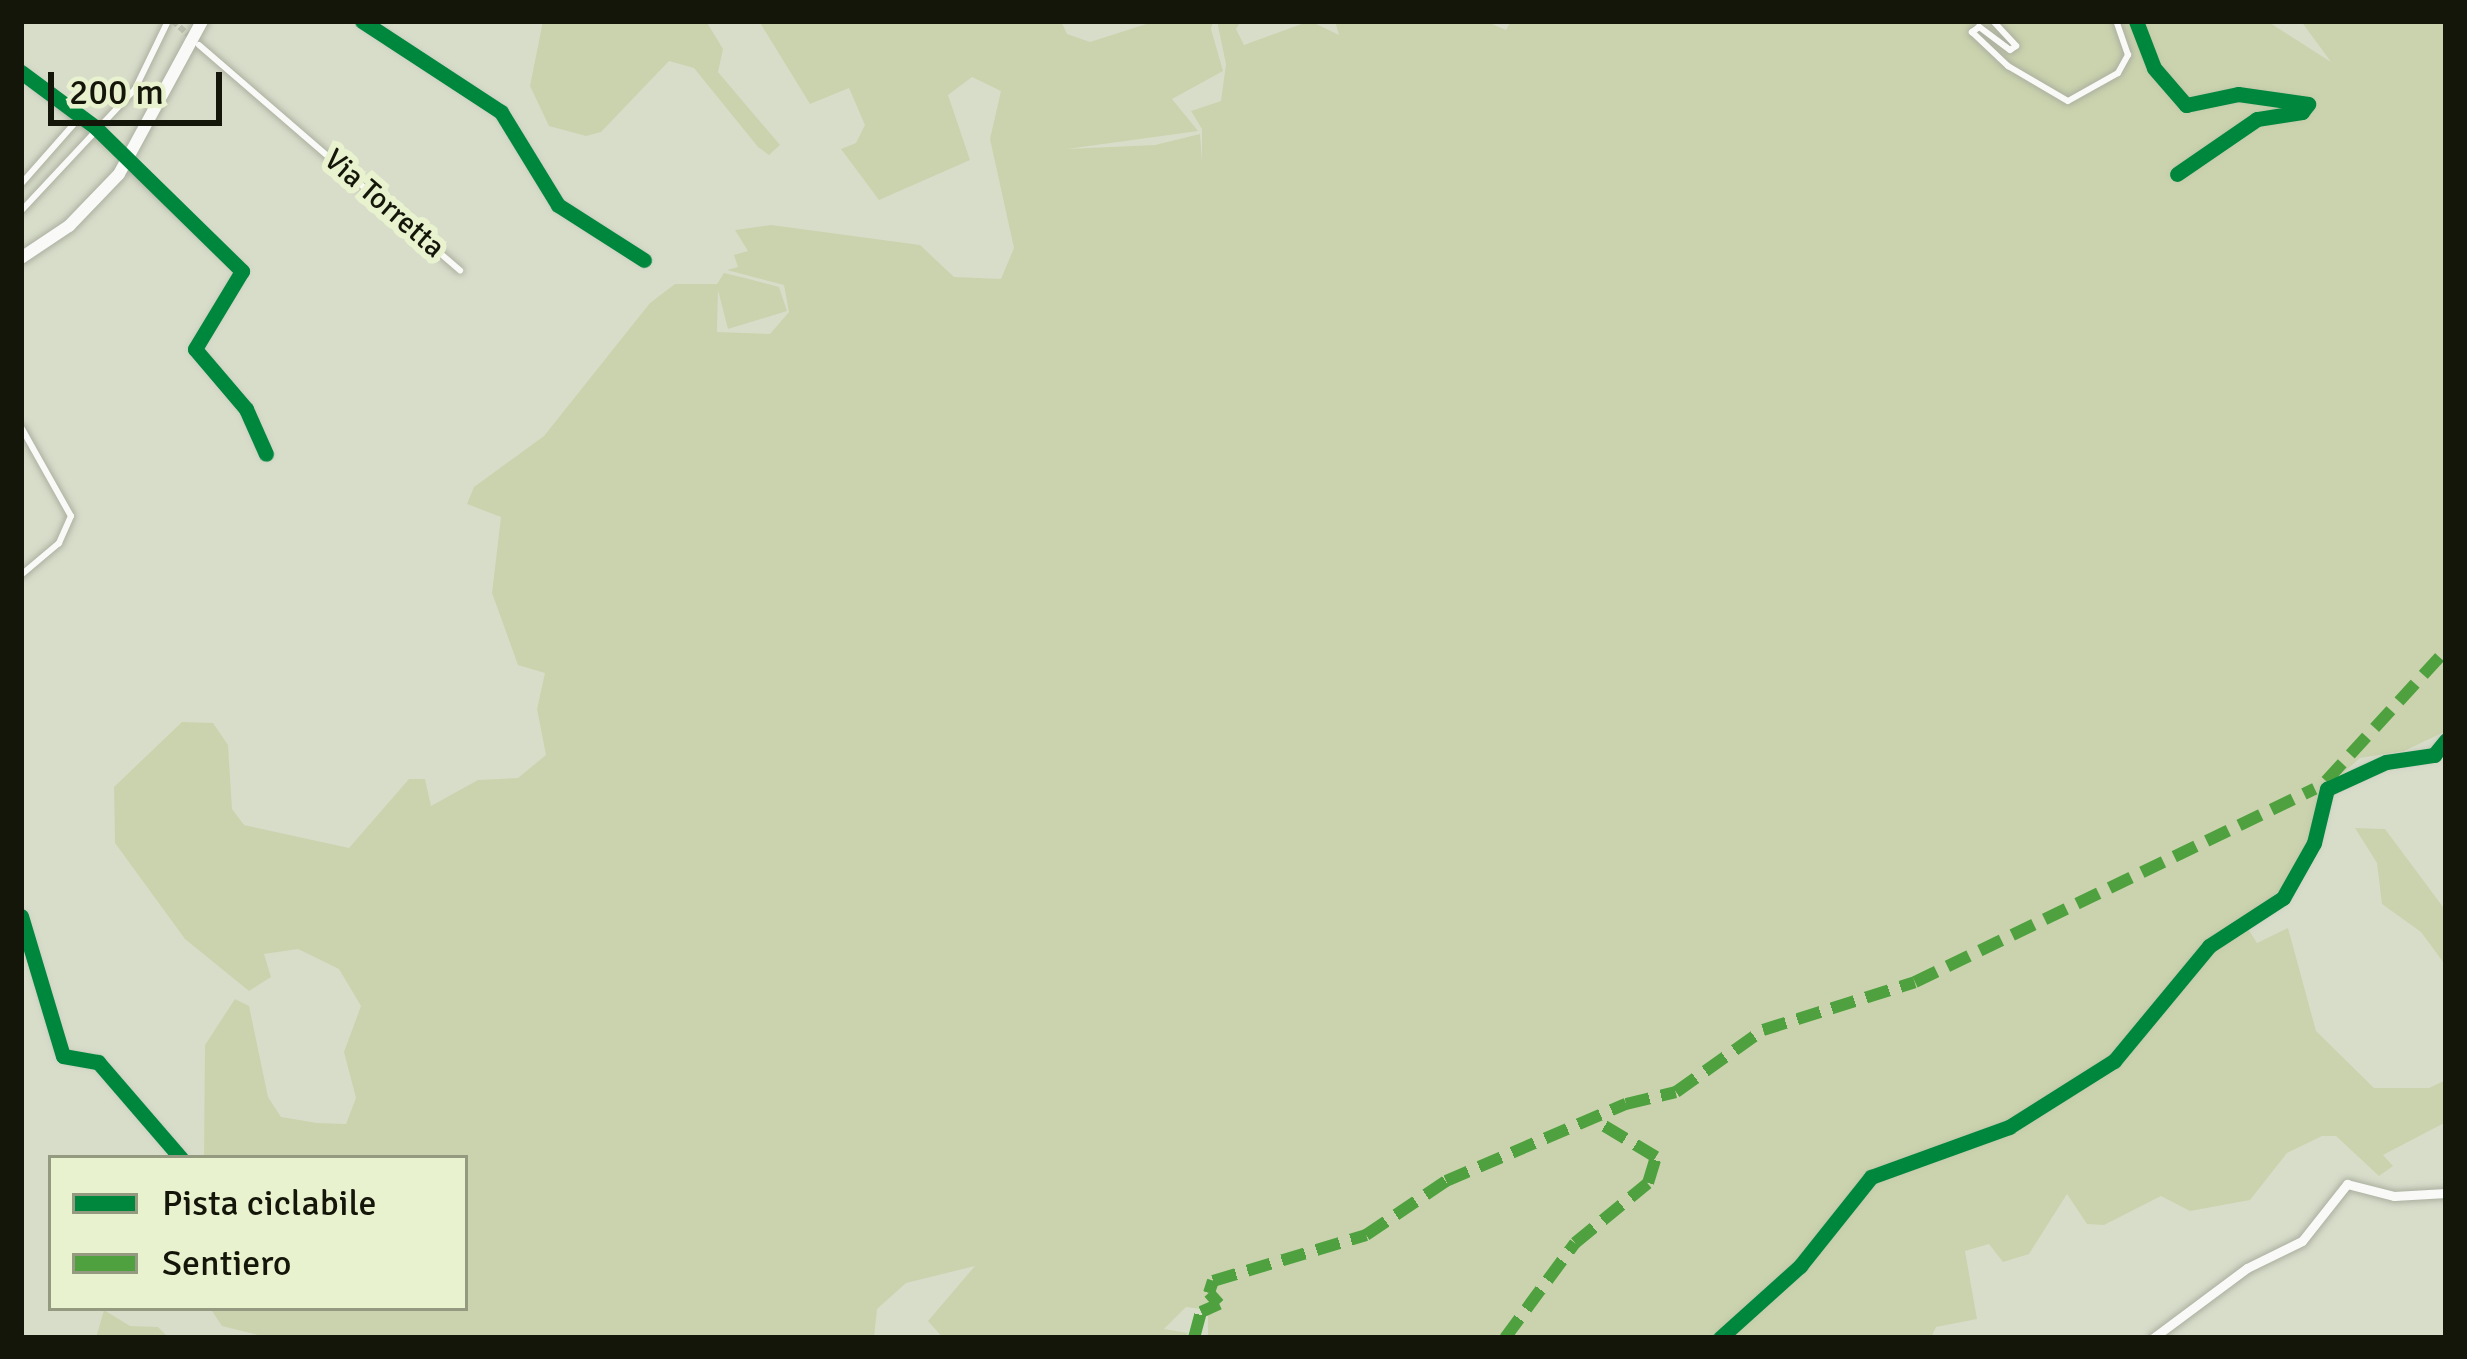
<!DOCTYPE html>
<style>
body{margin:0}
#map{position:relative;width:2467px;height:1359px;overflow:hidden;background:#d8ddca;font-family:Signika,sans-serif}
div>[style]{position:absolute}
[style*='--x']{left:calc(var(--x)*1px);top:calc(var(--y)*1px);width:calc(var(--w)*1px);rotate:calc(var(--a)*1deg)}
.green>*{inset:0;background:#cad3ad}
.minor-tunnel>*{height:6px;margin-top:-3px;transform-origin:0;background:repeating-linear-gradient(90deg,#bbbfad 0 6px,transparent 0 9px)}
.roads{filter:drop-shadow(0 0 3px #abafa0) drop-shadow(0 0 3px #abafa0)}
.minor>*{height:6px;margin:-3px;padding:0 3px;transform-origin:3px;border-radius:3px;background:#f9faf7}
.major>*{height:9px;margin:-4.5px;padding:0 4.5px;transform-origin:4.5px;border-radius:4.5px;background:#f9faf7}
.highway>*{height:12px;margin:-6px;padding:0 6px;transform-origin:6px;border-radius:6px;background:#f9faf7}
.quiet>*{height:12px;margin-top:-6px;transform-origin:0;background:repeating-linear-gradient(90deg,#4ea13e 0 24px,transparent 0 36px)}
.cycleway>*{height:15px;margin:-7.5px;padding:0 7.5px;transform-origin:7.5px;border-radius:7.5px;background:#00873e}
span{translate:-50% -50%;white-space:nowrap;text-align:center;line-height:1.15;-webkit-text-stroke:12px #e9f2cf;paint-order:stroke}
.street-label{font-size:30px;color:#14160a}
.frame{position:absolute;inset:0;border:24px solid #14160a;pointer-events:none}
.legend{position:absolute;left:48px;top:1155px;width:420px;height:156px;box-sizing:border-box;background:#e9f2cf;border:3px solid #949a80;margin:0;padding:15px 21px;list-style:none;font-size:36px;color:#14160a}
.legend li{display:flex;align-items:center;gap:24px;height:60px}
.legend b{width:60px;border:3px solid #949a80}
.scale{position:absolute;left:48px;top:72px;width:174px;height:54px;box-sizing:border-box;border:6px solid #14160a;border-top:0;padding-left:15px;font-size:36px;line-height:42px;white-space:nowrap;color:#14160a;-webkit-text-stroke:9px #e9f2cf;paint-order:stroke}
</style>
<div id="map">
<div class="green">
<div style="clip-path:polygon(543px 21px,706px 21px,723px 49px,718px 72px,780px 145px,769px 155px,758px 147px,694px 68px,669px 61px,601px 132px,586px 136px,549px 126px,530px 86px)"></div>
<div style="clip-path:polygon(759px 21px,1061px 21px,1067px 34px,1090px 42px,1156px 21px,1213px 21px,1211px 29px,1223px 71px,1172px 99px,1198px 131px,1067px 149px,1155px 145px,1200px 134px,1202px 161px,1202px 129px,1191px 111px,1221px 101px,1226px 64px,1217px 21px,1241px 21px,1236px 29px,1244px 45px,1310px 21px,1339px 35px,1335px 21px,1485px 21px,1506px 30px,1511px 21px,2267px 21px,2331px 62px,2301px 21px,2446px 21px,2446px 731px,2404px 751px,2360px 758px,2325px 789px,2312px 842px,2292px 880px,2243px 921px,2257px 943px,2288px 928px,2316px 1031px,2374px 1088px,2429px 1088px,2446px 1080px,2446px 1122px,2383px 1155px,2393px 1166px,2379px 1176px,2336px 1136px,2322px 1136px,2287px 1153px,2250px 1200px,2190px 1211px,2161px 1196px,2104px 1225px,2087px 1224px,2067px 1194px,2029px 1254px,2003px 1262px,1989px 1244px,1965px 1251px,1977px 1319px,1936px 1327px,1931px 1338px,1208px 1338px,1208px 1310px,1186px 1307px,1164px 1329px,1188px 1333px,1184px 1338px,943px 1338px,928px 1321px,975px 1266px,906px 1283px,877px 1309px,874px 1338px,270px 1338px,222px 1326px,210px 1308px,465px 1308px,465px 1158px,204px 1158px,205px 1045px,235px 999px,249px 1006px,268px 1097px,281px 1117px,317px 1123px,346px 1124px,356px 1098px,344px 1052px,361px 1006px,339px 969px,298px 949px,264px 954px,271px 977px,249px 991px,185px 939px,115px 843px,114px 787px,182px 722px,213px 723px,228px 745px,232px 809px,244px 825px,349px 848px,409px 779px,425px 779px,431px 806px,478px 780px,518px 778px,546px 755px,537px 709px,545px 673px,518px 665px,492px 593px,501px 517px,467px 504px,474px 487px,544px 436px,650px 303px,675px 284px,717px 284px,724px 273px,745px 278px,779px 287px,787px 311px,728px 329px,718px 290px,717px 332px,770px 334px,789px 312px,784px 285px,727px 270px,738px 267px,734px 255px,748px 251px,735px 230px,771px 225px,920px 245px,954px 277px,1001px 279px,1014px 248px,990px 139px,1001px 91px,972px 77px,948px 95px,970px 160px,879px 200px,841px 149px,856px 143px,865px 125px,849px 88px,810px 104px)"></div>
<div style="clip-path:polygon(2355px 828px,2385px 829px,2446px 911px,2446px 966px,2421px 932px,2382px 904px,2377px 863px)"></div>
<div style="clip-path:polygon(104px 1310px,130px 1326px,158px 1327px,169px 1338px,96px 1338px)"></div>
</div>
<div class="minor-tunnel">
<div style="--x:173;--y:21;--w:27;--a:42"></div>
</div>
<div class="roads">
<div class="minor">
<div style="--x:362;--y:21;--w:166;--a:33.2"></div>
<div style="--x:501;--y:112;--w:109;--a:58.5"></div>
<div style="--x:558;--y:205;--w:102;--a:32.6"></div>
<div style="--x:1993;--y:21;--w:34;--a:47"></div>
<div style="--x:2016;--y:46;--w:7;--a:146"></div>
<div style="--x:2010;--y:50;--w:39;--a:-143"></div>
<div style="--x:1979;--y:27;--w:9;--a:144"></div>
<div style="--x:1972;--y:32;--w:50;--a:43.4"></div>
<div style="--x:2008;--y:66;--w:69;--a:30.3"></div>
<div style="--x:2068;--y:101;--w:57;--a:-29.2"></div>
<div style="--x:2118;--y:73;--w:21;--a:-61"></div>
<div style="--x:2128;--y:55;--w:36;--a:-109"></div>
<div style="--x:2136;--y:21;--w:50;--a:69"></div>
<div style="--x:2154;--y:68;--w:49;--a:49.1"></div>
<div style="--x:2186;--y:105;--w:53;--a:-11.9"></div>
<div style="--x:2238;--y:94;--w:71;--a:8.1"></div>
<div style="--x:2308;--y:104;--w:10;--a:127"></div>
<div style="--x:2302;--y:112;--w:46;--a:171.2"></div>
<div style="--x:2257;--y:119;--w:97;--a:145.5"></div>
<div style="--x:199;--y:45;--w:345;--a:40.8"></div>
<div style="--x:21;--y:72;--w:126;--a:39.5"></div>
<div style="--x:130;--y:167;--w:153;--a:42.9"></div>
<div style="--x:242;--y:271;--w:91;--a:121.1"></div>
<div style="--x:195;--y:349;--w:79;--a:49.6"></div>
<div style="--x:246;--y:409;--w:49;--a:66"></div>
<div style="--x:21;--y:184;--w:91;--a:-48.6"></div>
<div style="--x:21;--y:211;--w:167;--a:-46.9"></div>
<div style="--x:135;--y:89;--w:76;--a:-64.1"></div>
<div style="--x:21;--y:427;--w:102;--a:60.7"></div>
<div style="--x:71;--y:516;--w:30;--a:114"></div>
<div style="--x:59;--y:543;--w:50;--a:139.9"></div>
<div style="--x:21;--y:916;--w:146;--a:73.3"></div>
<div style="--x:63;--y:1056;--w:36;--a:10"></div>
<div style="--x:98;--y:1062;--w:127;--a:49.2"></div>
<div style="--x:1720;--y:1338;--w:108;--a:-42"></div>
<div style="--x:1800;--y:1266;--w:114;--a:-51.4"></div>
<div style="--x:1871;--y:1177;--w:147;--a:-19.9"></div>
<div style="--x:2009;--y:1127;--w:124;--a:-32.2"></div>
<div style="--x:2114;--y:1061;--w:149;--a:-50.4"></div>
<div style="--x:2209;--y:946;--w:88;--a:-33"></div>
<div style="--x:2283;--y:898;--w:63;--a:-60.6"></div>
<div style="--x:2314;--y:843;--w:56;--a:-76.5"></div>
<div style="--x:2327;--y:789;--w:65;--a:-24.6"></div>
<div style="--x:2386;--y:762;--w:49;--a:-8.3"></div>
<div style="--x:2434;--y:755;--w:19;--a:-51"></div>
</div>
<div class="major">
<div style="--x:2153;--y:1338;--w:117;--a:-36.7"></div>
<div style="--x:2247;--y:1268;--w:61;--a:-26.1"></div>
<div style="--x:2302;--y:1241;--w:73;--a:-51.7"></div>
<div style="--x:2347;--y:1184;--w:49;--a:14.3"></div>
<div style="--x:2394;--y:1196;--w:52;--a:-3.3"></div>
</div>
<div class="highway">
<div style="--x:21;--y:258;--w:58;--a:-33.7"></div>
<div style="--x:69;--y:226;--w:72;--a:-46.1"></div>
<div style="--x:119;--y:174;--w:174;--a:-61.5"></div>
</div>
</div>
<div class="quiet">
<div style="--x:2326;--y:781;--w:178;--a:-47.5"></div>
<div style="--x:1194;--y:1338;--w:27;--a:-75"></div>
<div style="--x:1201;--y:1312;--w:20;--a:-24"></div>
<div style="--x:1219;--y:1304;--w:15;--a:-132"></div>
<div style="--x:1209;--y:1293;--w:13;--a:-72"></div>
<div style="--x:1213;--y:1281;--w:160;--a:-16.7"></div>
<div style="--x:1366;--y:1235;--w:97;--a:-34"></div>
<div style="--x:1446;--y:1181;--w:196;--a:-23.2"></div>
<div style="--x:1626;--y:1104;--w:51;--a:-13.5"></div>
<div style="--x:1676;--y:1092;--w:107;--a:-35.5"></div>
<div style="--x:1763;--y:1030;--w:159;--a:-17.5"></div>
<div style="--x:1915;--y:982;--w:444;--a:-25.8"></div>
<div style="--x:1505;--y:1338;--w:118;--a:-53.6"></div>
<div style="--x:1575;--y:1243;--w:94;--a:-39.4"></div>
<div style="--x:1648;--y:1183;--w:27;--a:-73"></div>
<div style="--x:1656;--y:1157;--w:74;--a:-148.9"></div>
</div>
<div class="cycleway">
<div style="--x:362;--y:21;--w:166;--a:33.2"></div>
<div style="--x:501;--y:112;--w:109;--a:58.5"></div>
<div style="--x:558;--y:205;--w:102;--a:32.6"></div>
<div style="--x:2136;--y:21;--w:50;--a:69"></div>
<div style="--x:2154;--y:68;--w:49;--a:49.1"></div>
<div style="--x:2186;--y:105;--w:53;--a:-11.9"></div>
<div style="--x:2238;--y:94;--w:71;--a:8.1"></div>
<div style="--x:2308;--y:104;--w:10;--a:127"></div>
<div style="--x:2302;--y:112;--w:46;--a:171.2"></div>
<div style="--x:2257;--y:119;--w:97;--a:145.5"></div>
<div style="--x:21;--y:72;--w:92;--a:36.6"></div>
<div style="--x:95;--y:127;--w:206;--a:44.4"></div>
<div style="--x:242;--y:271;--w:91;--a:121.1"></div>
<div style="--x:195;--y:349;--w:79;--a:49.6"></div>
<div style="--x:246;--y:409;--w:49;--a:66"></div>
<div style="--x:21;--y:916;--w:146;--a:73.3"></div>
<div style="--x:63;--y:1056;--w:36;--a:10"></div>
<div style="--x:98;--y:1062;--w:127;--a:49.2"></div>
<div style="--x:1720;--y:1338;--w:108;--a:-42"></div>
<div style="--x:1800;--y:1266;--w:114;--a:-51.4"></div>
<div style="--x:1871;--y:1177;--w:147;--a:-19.9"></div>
<div style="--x:2009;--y:1127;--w:124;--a:-32.2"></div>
<div style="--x:2114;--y:1061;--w:149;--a:-50.4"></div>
<div style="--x:2209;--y:946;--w:88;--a:-33"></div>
<div style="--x:2283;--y:898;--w:63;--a:-60.6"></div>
<div style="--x:2314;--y:843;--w:56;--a:-76.5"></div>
<div style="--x:2327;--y:789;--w:65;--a:-24.6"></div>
<div style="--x:2386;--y:762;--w:49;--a:-8.3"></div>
<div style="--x:2434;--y:755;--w:19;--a:-51"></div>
</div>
<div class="street-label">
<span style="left:384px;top:204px;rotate:41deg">Via Torretta</span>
</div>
<div class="frame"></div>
<ul class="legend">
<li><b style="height:15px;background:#00873e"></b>Pista ciclabile</li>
<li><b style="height:15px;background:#4ea13e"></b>Sentiero</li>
</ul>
<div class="scale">200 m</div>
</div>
